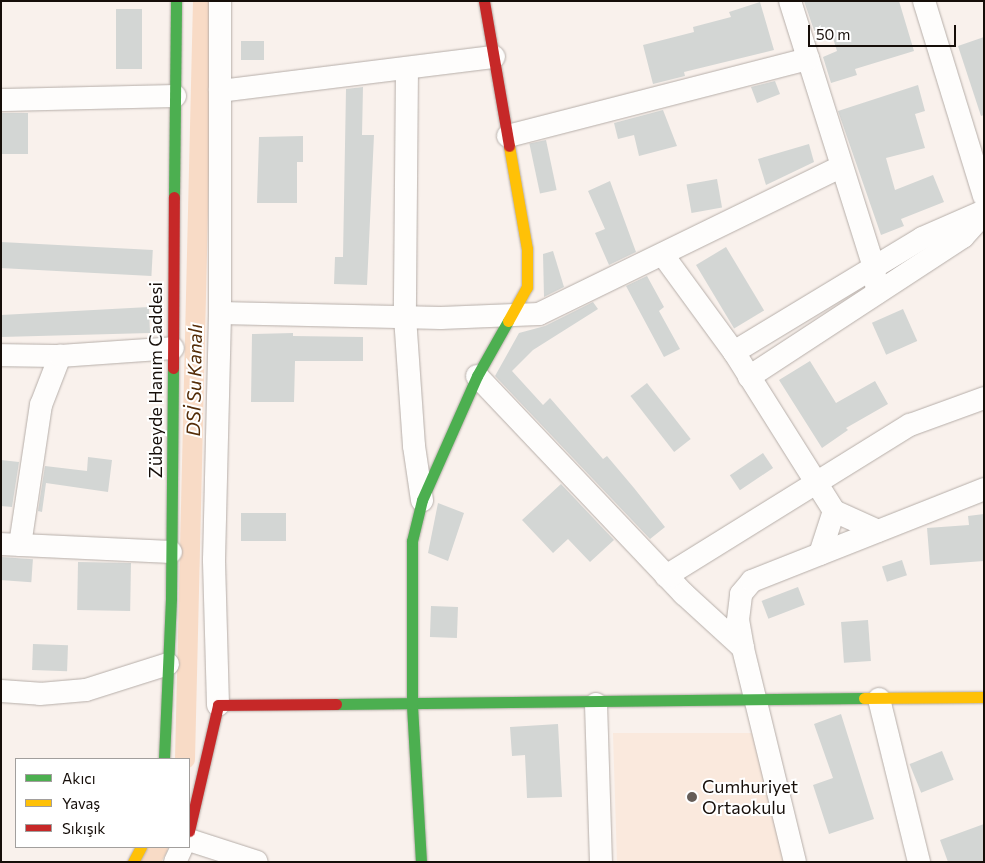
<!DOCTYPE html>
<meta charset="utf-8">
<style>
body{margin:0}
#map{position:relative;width:985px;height:863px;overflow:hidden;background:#f9f1ec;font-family:Commissioner,sans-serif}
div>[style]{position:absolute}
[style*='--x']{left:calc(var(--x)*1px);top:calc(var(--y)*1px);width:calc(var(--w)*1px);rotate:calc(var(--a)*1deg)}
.built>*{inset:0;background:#fae9dd}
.canal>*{height:20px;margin:-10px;padding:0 10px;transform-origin:10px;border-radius:10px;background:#f8dbc6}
.building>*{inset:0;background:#d3d6d4;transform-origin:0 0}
.roads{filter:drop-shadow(0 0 1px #b6aea9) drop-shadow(0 0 1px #b6aea9)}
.street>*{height:22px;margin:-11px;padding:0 11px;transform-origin:11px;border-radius:11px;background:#fefdfc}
.fast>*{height:11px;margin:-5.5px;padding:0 5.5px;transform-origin:5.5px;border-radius:5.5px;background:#4caf50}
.slow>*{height:11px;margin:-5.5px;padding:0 5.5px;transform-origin:5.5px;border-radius:5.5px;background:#ffc107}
.jam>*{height:11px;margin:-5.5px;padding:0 5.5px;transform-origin:5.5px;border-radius:5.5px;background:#c62828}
.dots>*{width:14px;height:14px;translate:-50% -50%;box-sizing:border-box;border:2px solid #fff;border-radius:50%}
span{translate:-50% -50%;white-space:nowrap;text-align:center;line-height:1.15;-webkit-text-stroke:4px #fff;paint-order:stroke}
.street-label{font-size:18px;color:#160e09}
.poi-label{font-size:18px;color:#160e09}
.left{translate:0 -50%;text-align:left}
.water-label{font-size:19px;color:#542c07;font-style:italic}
.frame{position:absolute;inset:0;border:2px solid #160e09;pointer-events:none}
.legend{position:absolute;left:15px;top:758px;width:175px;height:90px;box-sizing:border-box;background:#fff;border:1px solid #a29f9d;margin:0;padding:6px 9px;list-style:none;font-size:15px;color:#160e09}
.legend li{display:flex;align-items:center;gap:10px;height:25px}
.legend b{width:25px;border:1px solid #a29f9d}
.scale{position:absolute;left:808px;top:25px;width:148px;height:22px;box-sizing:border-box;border:2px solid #160e09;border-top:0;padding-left:6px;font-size:15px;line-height:18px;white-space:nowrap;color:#160e09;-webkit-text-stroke:4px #fff;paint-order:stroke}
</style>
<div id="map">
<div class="built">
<div style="clip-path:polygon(613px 733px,752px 733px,785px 862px,617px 862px)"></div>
</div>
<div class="canal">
<div style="--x:185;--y:759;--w:758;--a:-88.64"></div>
<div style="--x:150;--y:862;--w:17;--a:-62"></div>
</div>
<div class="building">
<div style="clip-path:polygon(804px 1px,899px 1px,914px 51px,855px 69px,857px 75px,831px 83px,823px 57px,837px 51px,832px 35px,817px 39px)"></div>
<div style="clip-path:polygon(760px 2px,774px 50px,684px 72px,685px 76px,653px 84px,643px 45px,694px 32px,693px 27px,731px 17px,729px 12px)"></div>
<div style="left:116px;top:9px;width:26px;height:60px"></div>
<div style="clip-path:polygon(984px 37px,984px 115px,981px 116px,958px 46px)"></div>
<div style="left:241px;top:41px;width:23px;height:19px"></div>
<div style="clip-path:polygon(775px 81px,780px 94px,757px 103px,751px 87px)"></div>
<div style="clip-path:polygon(918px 85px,925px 111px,915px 114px,925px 148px,886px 158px,895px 190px,933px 175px,944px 202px,901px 219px,904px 226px,881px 235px,838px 111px)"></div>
<div style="clip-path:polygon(363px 87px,362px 135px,374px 135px,367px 285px,334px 284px,335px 257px,343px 257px,346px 89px)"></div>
<div style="clip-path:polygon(663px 110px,677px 146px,639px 156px,634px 135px,618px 139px,614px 123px)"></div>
<div style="left:2px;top:113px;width:26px;height:41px"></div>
<div style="clip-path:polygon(303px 136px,303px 162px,297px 162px,297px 203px,257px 203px,259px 137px)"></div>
<div style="left:546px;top:140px;width:51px;height:17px;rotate:78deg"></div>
<div style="clip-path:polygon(809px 144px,814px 162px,766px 185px,758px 159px)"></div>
<div style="left:717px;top:179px;width:29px;height:31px;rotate:80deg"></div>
<div style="clip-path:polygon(610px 181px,636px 252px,609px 265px,595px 233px,605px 229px,588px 191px)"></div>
<div style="left:1px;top:242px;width:152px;height:26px;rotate:3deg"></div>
<div style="left:726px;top:247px;width:74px;height:35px;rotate:59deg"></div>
<div style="clip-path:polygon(553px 251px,564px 287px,544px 297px,543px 254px)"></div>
<div style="clip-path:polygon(647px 276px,664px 307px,659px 311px,680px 349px,664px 357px,626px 286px)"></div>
<div style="clip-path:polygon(593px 302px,598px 309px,533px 350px,512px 371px,543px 405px,550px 398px,603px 459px,607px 456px,634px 488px,665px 527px,650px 539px,495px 376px,519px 333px,545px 326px)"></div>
<div style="clip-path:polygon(149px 307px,150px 333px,1px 337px,1px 315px)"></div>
<div style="left:903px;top:309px;width:35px;height:34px;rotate:66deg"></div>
<div style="clip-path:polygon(293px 333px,293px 336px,363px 337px,363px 361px,295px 361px,294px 402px,251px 402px,252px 334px)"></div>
<div style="clip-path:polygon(810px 361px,836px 403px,875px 381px,888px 404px,846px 428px,848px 430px,822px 448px,779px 380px)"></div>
<div style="left:647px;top:383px;width:71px;height:21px;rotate:52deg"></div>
<div style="left:763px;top:453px;width:18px;height:40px;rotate:56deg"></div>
<div style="clip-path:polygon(88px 457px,112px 460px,108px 492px,46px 483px,42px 512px,38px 511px,45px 466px,87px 471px)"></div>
<div style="clip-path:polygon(1px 460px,19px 462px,12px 507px,1px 506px)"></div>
<div style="clip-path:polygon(561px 484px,614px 540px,590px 562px,568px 539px,553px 553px,522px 520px)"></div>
<div style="clip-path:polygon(438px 503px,464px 513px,448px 561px,428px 553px)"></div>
<div style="left:286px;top:513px;width:28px;height:45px;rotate:90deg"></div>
<div style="clip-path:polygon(984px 514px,984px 561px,930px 565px,927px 528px,969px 525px,968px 516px)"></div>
<div style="left:1px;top:557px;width:32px;height:23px;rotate:4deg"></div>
<div style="left:902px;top:560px;width:16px;height:21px;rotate:72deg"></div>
<div style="left:78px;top:562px;width:53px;height:48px;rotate:1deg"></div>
<div style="left:798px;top:587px;width:19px;height:39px;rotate:69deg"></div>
<div style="left:431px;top:606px;width:27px;height:31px;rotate:2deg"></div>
<div style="left:868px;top:620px;width:41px;height:27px;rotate:86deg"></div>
<div style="left:33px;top:644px;width:35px;height:26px;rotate:2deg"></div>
<div style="clip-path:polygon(841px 714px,874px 819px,829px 834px,813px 785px,833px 778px,814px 724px)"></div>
<div style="clip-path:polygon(558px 724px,562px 797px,527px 798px,525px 755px,512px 756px,510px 727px)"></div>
<div style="left:942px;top:751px;width:31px;height:35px;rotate:68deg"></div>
<div style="clip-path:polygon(984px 824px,984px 862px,948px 862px,940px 840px)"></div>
</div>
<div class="roads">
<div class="street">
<div style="--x:790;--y:1;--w:280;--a:72.5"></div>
<div style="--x:874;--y:268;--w:25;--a:83"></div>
<div style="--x:924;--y:1;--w:204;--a:72.9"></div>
<div style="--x:407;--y:68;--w:249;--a:90.5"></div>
<div style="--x:405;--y:317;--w:129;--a:86"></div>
<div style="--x:414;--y:446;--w:55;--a:81.6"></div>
<div style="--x:220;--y:91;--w:276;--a:-7.1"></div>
<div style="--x:1;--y:100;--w:174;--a:-1.3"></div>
<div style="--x:508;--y:136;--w:310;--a:-14.4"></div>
<div style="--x:663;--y:255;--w:120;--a:53.8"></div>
<div style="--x:734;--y:352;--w:188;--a:57.8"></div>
<div style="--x:834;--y:511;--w:48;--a:24.4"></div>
<div style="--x:220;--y:313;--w:221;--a:1.3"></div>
<div style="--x:441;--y:318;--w:98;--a:-2.3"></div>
<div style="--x:539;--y:314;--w:335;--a:-26"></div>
<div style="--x:734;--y:352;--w:220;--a:-31.2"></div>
<div style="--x:922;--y:238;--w:68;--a:-23.5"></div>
<div style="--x:1;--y:355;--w:59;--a:1"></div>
<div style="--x:477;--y:376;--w:301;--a:46.5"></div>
<div style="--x:684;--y:594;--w:80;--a:42.5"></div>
<div style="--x:749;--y:377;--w:256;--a:-33.2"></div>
<div style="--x:963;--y:237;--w:25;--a:-48"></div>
<div style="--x:1;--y:544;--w:170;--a:2.7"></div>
<div style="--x:20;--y:545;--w:142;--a:-81.5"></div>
<div style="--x:41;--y:405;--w:53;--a:-68.8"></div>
<div style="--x:60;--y:356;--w:113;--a:-4"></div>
<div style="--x:820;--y:554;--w:45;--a:-72"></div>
<div style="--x:666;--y:576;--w:287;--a:-31.8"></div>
<div style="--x:910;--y:425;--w:79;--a:-20"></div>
<div style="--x:1;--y:691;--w:39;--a:4"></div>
<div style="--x:40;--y:694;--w:46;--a:-5"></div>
<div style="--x:86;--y:690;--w:86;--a:-17.6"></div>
<div style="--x:879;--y:699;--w:168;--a:76.2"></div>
<div style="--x:596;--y:704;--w:158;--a:88.2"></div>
<div style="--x:218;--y:705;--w:145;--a:-91.6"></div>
<div style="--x:214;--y:560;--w:247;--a:-88.6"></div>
<div style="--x:220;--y:313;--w:312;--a:-90"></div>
<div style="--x:189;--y:840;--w:71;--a:17.9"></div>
<div style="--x:175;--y:862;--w:17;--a:-65"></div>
<div style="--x:795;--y:862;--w:220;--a:-103.7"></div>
<div style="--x:743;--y:648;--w:28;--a:-100"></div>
<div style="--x:738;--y:620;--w:26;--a:-83"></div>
<div style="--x:741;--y:594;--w:17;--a:-50"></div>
<div style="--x:752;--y:581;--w:250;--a:-21.6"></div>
</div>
<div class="fast">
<div style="--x:174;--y:197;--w:196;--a:-89.4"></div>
<div style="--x:336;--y:704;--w:528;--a:-0.65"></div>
<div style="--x:164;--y:759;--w:161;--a:-87.5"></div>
<div style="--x:171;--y:598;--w:230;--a:-89.5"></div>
<div style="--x:421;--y:862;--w:158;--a:-93.3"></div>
<div style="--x:412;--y:704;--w:163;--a:-90"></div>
<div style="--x:412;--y:541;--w:42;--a:-76.3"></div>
<div style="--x:422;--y:500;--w:136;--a:-66.1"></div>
<div style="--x:477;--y:376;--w:63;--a:-60.6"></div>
</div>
<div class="slow">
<div style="--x:508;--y:321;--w:39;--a:-61"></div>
<div style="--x:527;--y:287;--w:38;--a:-90"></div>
<div style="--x:527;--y:249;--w:105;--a:-99.9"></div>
<div style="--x:864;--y:698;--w:120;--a:-0.5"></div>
<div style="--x:133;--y:862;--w:17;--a:-62"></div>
</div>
<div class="jam">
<div style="--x:484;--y:1;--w:147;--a:80.2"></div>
<div style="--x:173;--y:368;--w:171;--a:-89.7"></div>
<div style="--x:189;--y:831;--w:129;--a:-77"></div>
<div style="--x:218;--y:705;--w:118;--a:-0.5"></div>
</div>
</div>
<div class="dots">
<div style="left:692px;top:797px;background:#655d58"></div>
</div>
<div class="street-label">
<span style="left:155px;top:380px;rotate:-90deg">Zübeyde Hanım Caddesi</span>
</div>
<div class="poi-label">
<span class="left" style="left:702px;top:797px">Cumhuriyet<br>Ortaokulu</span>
</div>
<div class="water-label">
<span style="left:194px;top:380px;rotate:-89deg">DSİ Su Kanalı</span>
</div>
<div class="frame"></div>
<ul class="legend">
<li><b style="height:6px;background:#4caf50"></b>Akıcı</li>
<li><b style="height:6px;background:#ffc107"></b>Yavaş</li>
<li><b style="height:6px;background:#c62828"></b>Sıkışık</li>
</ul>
<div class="scale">50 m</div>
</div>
